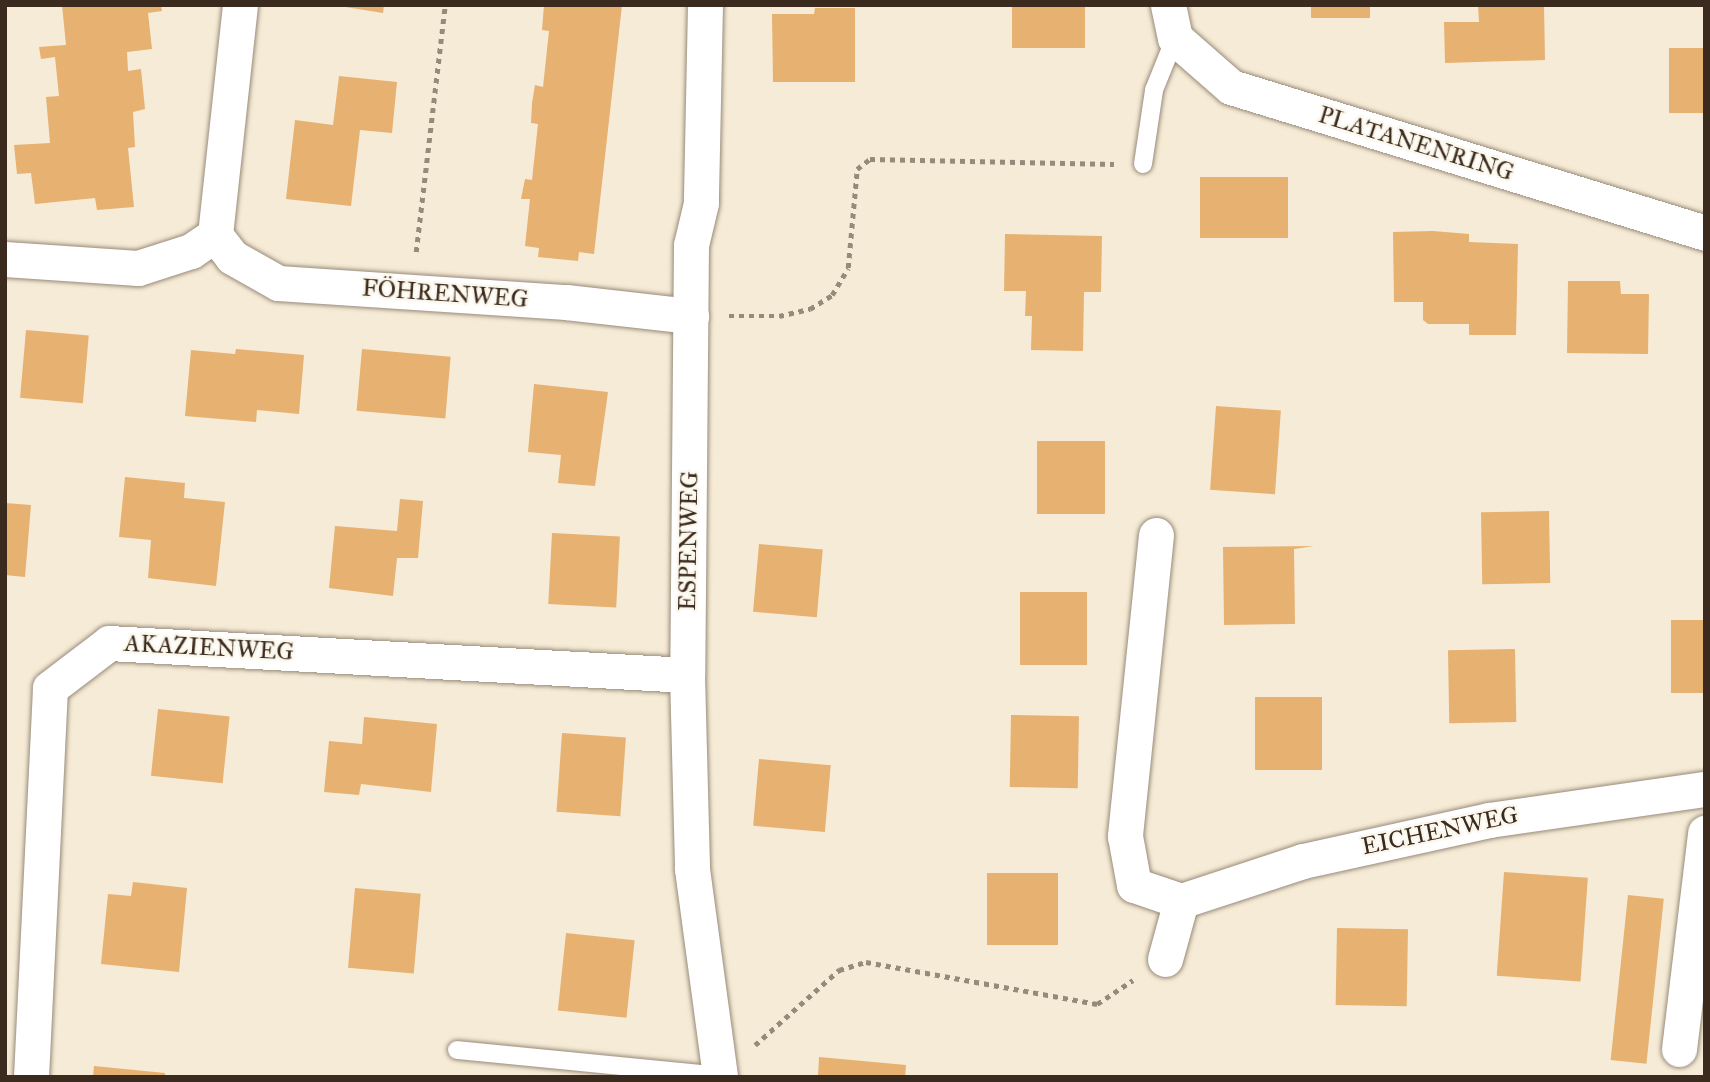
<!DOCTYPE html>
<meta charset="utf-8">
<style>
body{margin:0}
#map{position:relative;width:1710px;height:1082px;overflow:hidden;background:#f6ebd6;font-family:"IM FELL Great Primer",serif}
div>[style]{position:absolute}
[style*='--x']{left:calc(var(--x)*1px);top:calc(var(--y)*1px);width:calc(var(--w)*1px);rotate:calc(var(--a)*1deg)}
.building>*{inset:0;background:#e6b171;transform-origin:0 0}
.path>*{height:4.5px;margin-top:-2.25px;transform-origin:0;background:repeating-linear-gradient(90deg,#988a7a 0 5px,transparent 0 10px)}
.roads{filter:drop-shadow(0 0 2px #988a7a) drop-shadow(0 0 2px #988a7a)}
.lane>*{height:18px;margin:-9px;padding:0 9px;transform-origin:9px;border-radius:9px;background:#fff}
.street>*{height:35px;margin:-17.5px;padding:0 17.5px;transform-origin:17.5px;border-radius:17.5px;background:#fff}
span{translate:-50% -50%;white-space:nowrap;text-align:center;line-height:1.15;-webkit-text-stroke:5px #fbf7ec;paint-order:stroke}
.street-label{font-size:24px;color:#3b2a1e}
.frame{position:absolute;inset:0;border:7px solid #3b2a1e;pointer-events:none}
</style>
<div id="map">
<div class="building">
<div style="clip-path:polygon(62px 5px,161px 5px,162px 11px,148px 13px,152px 49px,127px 52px,128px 71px,141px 69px,145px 109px,133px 112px,135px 147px,128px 148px,134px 207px,97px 210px,95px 198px,35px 204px,31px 173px,17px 174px,14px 145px,50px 143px,46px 97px,59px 96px,55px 57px,41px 59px,39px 47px,66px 45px)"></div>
<div style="clip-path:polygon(333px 5px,384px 5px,383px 13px)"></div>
<div style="clip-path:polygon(544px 5px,622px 5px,594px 254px,579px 252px,578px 261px,538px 257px,539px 248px,525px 246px,530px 199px,521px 199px,525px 179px,532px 180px,538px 124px,531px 123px,532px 103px,535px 85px,543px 87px,549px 31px,542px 30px)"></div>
<div style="left:1012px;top:5px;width:73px;height:43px"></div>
<div style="left:1311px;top:5px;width:59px;height:13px"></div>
<div style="clip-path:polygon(1478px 5px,1544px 5px,1545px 60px,1445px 63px,1444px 22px,1479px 22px)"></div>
<div style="clip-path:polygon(815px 8px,855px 8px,855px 82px,773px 82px,772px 14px,814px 14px)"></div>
<div style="left:1705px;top:48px;width:65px;height:36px;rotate:90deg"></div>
<div style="clip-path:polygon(339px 76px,397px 82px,392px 133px,360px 130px,351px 206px,286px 199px,295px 120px,333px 125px)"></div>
<div style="left:1200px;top:177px;width:88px;height:61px"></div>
<div style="clip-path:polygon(1433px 231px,1469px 234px,1469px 242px,1518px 244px,1516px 335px,1469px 335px,1469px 324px,1428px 324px,1423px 320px,1423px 302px,1394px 302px,1393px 232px)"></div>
<div style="clip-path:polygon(1005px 234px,1102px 236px,1101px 292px,1084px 292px,1083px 351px,1031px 350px,1032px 316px,1025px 316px,1026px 291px,1004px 291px)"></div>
<div style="clip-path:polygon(1568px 281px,1620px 281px,1621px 294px,1649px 294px,1648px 354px,1567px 353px)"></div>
<div style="left:26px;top:330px;width:63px;height:68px;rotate:5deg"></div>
<div style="clip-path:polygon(236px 349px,304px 355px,299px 414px,257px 410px,256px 422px,185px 416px,191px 350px,235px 354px)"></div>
<div style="left:362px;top:349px;width:89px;height:62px;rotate:5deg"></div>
<div style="clip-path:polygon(534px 384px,608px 392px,595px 486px,558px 483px,561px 455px,528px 452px)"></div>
<div style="left:1216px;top:406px;width:65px;height:84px;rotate:4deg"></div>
<div style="left:1037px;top:441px;width:68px;height:73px"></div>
<div style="clip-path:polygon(125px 477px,185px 483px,184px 498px,225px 502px,216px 586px,148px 578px,151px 540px,119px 537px)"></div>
<div style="clip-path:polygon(400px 499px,423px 501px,418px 558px,397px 558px,393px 596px,329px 588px,335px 526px,397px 531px)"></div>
<div style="clip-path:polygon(5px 503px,31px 505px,25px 577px,5px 575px)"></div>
<div style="left:1549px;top:511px;width:72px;height:68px;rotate:89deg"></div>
<div style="left:552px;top:533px;width:68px;height:71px;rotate:3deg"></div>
<div style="left:759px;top:544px;width:64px;height:68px;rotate:5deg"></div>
<div style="clip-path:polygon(1314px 546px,1294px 549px,1295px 624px,1224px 625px,1223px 547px)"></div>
<div style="left:1020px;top:592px;width:67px;height:73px"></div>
<div style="left:1705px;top:620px;width:73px;height:34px;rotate:90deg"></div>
<div style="left:1515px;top:649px;width:73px;height:67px;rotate:89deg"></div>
<div style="left:1255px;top:697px;width:67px;height:73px"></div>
<div style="left:158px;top:709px;width:72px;height:67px;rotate:6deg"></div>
<div style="left:1011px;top:715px;width:68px;height:72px;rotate:1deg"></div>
<div style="clip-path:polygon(364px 717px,437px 724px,431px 792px,361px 784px,359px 795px,324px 792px,329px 741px,362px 744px)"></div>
<div style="left:562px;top:733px;width:64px;height:79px;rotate:4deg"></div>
<div style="left:759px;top:759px;width:72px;height:67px;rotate:5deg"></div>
<div style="left:1504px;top:872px;width:84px;height:104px;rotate:4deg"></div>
<div style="left:987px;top:873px;width:71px;height:72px"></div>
<div style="clip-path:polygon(133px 882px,187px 888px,179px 972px,101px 964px,108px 894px,131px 896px)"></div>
<div style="left:355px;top:888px;width:66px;height:80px;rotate:5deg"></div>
<div style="left:1628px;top:895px;width:36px;height:166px;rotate:6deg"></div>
<div style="left:1337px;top:928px;width:71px;height:77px;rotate:1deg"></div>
<div style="left:566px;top:933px;width:69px;height:78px;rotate:6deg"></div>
<div style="clip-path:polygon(819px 1057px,906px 1065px,905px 1077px,818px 1077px)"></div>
<div style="clip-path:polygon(94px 1066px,165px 1073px,165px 1077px,93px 1077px)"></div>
</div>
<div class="path">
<div style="--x:416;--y:252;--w:249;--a:-83.3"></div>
<div style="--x:729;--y:316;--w:50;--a:0"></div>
<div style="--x:779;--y:316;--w:32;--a:-13"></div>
<div style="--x:810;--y:309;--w:26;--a:-32"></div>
<div style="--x:832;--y:295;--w:31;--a:-59"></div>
<div style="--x:848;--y:268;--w:99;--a:-84.8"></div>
<div style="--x:857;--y:169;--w:16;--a:-38"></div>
<div style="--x:870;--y:159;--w:244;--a:1.2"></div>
<div style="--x:755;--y:1045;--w:113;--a:-41.8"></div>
<div style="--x:839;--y:970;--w:28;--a:-17"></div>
<div style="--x:866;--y:962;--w:235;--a:10.3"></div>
<div style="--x:1097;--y:1004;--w:43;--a:-33.7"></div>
</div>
<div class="roads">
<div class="lane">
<div style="--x:1143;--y:164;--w:75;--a:-81.5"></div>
<div style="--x:1154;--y:90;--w:56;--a:-68"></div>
<div style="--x:457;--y:1050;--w:264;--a:5.6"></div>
</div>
<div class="street">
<div style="--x:705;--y:5;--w:198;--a:91.2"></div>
<div style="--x:701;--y:203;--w:43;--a:103.4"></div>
<div style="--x:691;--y:245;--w:430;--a:90.5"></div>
<div style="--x:687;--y:675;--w:194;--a:88.5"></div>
<div style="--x:692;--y:869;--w:210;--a:82.3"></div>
<div style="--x:1168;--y:5;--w:34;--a:78"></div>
<div style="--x:1175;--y:38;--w:74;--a:41.2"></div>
<div style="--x:1231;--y:87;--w:496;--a:17.1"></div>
<div style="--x:215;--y:235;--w:231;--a:-83.8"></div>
<div style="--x:5;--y:259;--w:133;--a:3.9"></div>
<div style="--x:138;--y:268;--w:56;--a:-17.8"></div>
<div style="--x:191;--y:251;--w:29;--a:-34"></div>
<div style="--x:215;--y:235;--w:28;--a:52"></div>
<div style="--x:232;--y:257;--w:53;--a:29.5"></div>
<div style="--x:278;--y:283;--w:289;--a:3.8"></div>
<div style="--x:566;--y:302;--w:126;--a:6.4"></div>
<div style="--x:1156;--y:535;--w:303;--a:95.9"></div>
<div style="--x:1125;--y:836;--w:50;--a:79.6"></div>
<div style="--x:1134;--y:885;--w:50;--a:18.8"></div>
<div style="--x:1181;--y:901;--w:128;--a:-18.2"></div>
<div style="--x:1303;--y:861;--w:190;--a:-12.4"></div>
<div style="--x:1489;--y:820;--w:218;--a:-8.2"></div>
<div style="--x:1165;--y:959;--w:60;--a:-74.6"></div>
<div style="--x:1679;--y:1049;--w:218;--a:-83.1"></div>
<div style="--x:31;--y:1077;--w:389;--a:-87.2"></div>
<div style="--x:50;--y:688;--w:74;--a:-37.3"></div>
<div style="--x:109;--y:643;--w:579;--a:3.17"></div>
</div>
</div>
<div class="street-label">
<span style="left:1416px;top:144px;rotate:17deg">PLATANENRING</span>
<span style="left:445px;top:294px;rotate:4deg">FÖHRENWEG</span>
<span style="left:689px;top:541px;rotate:-89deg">ESPENWEG</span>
<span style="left:209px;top:648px;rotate:3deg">AKAZIENWEG</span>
<span style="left:1440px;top:831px;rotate:-12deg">EICHENWEG</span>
</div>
<div class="frame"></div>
</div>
